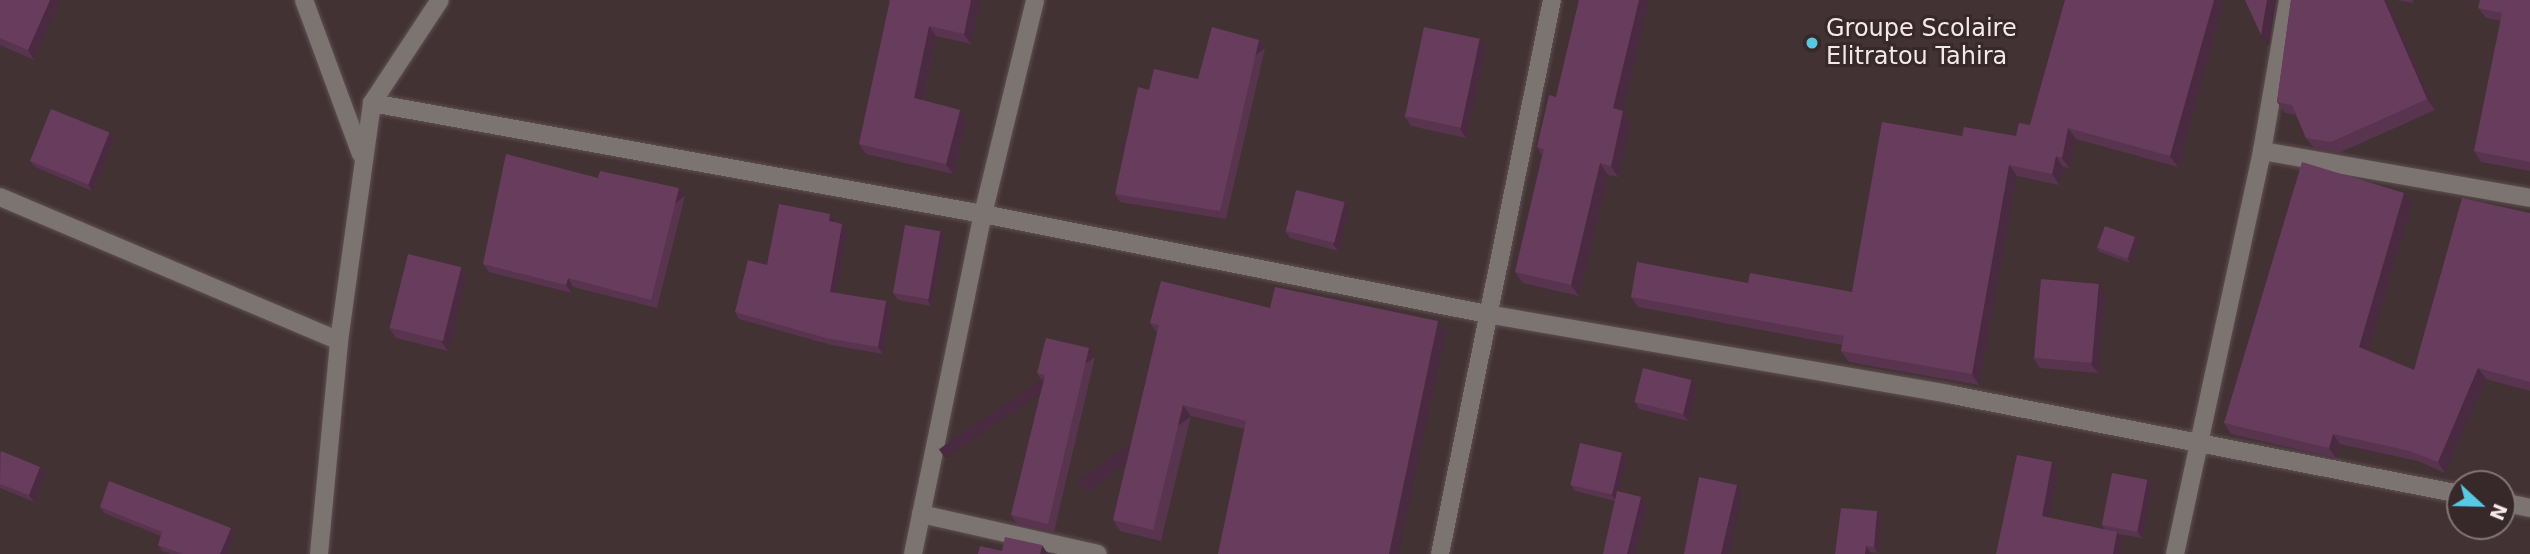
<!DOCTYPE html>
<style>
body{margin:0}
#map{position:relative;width:2530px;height:554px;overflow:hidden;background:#423234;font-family:"DejaVu Sans",sans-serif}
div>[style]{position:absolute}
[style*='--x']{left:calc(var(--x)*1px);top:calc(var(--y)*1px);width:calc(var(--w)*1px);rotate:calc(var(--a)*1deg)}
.roads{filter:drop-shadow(0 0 2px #5e4f51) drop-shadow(0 0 2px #5e4f51)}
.minor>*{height:18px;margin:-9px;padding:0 9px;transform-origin:9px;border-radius:9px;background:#7c7471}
.wall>*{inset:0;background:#59344f}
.shaded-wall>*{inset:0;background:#492a40;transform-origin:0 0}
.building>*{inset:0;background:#683c5c;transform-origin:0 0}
.dots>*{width:19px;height:19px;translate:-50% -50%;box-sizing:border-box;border:4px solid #37282a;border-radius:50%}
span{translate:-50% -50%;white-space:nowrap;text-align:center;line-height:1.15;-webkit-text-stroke:6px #37282a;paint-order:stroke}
.poi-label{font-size:24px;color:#f3e8ea}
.left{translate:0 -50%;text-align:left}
.north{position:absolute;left:2446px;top:470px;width:70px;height:70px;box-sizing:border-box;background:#37282a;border:2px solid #827577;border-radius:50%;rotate:112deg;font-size:19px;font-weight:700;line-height:28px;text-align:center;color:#f3e8ea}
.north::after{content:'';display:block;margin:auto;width:24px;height:32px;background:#57c9e2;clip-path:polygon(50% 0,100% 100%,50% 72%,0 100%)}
</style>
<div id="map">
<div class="roads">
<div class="minor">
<div style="--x:304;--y:0;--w:164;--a:69.7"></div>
<div style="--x:372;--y:103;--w:621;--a:10.3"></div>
<div style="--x:983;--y:214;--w:519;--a:11.22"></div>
<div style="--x:1492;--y:315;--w:463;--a:9.8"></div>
<div style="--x:1948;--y:394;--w:522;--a:11.05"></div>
<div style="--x:2262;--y:151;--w:272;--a:9.9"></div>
<div style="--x:0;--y:197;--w:368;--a:23"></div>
<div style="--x:2502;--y:502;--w:29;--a:12"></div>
<div style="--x:921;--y:514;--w:181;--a:12.7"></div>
<div style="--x:319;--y:554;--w:214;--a:-84.6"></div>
<div style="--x:339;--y:341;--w:240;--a:-82.1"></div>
<div style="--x:372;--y:103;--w:123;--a:-56.6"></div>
<div style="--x:913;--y:554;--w:347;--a:-78.4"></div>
<div style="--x:983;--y:214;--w:220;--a:-76.3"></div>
<div style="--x:1440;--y:554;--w:565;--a:-78.57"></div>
<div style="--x:2175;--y:554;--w:412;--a:-77.8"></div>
<div style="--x:2262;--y:151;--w:153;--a:-80.2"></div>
</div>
</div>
<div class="wall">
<div style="clip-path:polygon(0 0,59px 4px,34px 60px,0 45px)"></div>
<div style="clip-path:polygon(887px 0,980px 0,971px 44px,936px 36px,923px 100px,960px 110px,967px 120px,953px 174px,866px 154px,859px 144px,890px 1px)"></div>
<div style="clip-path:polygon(1579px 0,1649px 0,1623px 111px,1631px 122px,1618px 177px,1608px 175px,1579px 296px,1523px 283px,1515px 272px,1542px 155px,1537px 147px,1556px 97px)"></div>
<div style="clip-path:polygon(2065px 0,2224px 0,2178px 167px,2076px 139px,2069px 168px,2063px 167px,2059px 185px,2017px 176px,1979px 385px,1849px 362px,1841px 351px,1842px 345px,1638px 307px,1631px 297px,1748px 283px,1852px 292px,1962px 136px,2016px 136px,2030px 125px)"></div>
<div style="clip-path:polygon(2291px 0,2387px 0,2435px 110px,2339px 153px,2314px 148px,2306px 138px,2296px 115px,2285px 113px,2277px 102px)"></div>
<div style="clip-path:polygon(2396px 0,2413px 0,2413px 3px)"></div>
<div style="clip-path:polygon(2530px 0,2530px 171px,2481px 162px,2474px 151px,2501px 21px,2486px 18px,2478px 8px)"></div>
<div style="clip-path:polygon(1259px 40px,1265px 48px,1226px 219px,1120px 202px,1115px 194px,1149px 90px,1198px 79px)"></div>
<div style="clip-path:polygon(1486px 48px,1466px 138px,1411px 126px,1404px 116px)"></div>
<div style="clip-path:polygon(109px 133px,114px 140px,92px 191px,35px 167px,30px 161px)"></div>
<div style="clip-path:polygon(598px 178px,685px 196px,657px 308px,573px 287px,572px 293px,489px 272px,483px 264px)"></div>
<div style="clip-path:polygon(1345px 202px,1349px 209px,1338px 251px,1290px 238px,1285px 231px)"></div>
<div style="clip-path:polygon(2412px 203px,2368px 351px,2414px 370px,2530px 213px,2530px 391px,2486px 379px,2445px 473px,2418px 461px,2340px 444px,2336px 458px,2231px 434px,2224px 423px)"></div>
<div style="clip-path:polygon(830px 214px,835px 221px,835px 222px,842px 224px,847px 231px,836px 293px,886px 301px,891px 308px,883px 354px,831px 345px,739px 319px,735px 312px,767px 265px)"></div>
<div style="clip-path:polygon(940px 231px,944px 238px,931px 306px,898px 300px,893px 293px)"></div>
<div style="clip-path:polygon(2135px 237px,2138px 241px,2130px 263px,2099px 252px,2097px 248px)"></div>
<div style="clip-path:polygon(461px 267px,467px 277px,448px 351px,396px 338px,389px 328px)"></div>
<div style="clip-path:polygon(2105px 294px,2098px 373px,2040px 368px,2033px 358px)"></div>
<div style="clip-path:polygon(1270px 308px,1438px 321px,1446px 332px,1245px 429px,1191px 416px,1161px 541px,1120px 531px,1113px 520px,1157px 333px,1150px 323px)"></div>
<div style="clip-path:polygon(1095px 357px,1054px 532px,1017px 524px,1011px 515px,1043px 382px,1037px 373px)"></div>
<div style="clip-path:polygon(1697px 387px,1688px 421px,1639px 409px,1635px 402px)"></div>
<div style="clip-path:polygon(0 452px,40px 467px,45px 474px,34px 502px,0 488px)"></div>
<div style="clip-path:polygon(1622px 453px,1626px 460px,1618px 492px,1641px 497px,1647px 505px,1635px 554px,1603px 554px,1615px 501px,1575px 491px,1571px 485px)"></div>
<div style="clip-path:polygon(2058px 470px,2049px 518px,2105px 530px,2102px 525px,2147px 480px,2152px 487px,2142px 538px,2118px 534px,2123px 541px,2120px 554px,1996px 554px)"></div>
<div style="clip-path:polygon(100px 507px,231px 528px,235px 534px,227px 554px,171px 554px,162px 551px,158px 545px,161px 536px,104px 513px)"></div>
<div style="clip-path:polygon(1877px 511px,1881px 517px,1878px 553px,1870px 552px,1835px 554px)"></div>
</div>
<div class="shaded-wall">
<div style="clip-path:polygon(50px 0,56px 0,59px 4px,34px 60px,28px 50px)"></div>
<div style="clip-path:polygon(971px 0,980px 0,971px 44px,964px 34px)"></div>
<div style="clip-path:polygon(1639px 0,1649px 0,1621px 120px,1613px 108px)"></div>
<div style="clip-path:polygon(2214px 0,2224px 0,2178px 167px,2170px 156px)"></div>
<div style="clip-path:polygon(2267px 0,2276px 0,2269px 46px,2261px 35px)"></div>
<div style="clip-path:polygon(2384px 0,2387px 0,2435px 110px,2427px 99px)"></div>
<div style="clip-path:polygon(929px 26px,936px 36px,921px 108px,914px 98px)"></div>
<div style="clip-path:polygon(1480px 39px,1486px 48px,1466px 138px,1460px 129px)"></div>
<div style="left:1259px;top:40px;width:10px;height:175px;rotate:53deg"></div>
<div style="clip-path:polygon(960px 110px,967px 120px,953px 174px,946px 164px)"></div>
<div style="clip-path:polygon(1623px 111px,1631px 122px,1618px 177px,1611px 166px)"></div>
<div style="clip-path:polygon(2068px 128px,2076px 139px,2069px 168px,2062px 158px)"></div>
<div style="clip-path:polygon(109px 133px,114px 140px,92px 191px,88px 184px)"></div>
<div style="clip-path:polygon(2056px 156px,2063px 167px,2059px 185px,2052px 174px)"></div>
<div style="clip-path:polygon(1600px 163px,1608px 175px,1579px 296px,1571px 285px)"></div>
<div style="clip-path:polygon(2009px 165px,2017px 176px,1979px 385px,1972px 374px)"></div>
<div style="left:679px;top:188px;width:10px;height:115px;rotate:53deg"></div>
<div style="clip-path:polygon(2404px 193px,2412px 203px,2366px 358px,2359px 347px)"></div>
<div style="clip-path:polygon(1345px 202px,1349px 209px,1338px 251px,1333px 244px)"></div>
<div style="clip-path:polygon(830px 214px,835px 221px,834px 228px,829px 221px)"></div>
<div style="clip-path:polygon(842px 224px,847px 231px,835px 299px,830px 292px)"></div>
<div style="clip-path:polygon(940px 231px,944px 238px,931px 306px,927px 299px)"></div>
<div style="clip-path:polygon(2135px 237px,2138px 241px,2130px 263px,2128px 259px)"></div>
<div style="clip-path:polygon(461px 267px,467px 277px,448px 351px,441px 341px)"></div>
<div style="clip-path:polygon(568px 278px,573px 287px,572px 293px,566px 285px)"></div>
<div style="clip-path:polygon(2099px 284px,2105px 294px,2098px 373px,2091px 364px)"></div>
<div style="clip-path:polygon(886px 301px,891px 308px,883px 354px,878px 347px)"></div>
<div style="clip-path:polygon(1438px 321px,1446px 332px,1398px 554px,1389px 554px)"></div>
<div style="left:1089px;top:348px;width:11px;height:181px;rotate:56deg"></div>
<div style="clip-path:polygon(2478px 368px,2486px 379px,2445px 473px,2438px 462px)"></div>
<div style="clip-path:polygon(1692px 380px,1697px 387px,1688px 421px,1683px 414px)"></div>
<div style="left:1183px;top:405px;width:14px;height:129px;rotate:54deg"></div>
<div style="clip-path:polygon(2333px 434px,2340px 444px,2336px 458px,2329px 448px)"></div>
<div style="clip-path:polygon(1622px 453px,1626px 460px,1616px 501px,1611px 494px)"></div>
<div style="clip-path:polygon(2052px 462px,2058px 470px,2048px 524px,2042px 516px)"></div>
<div style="clip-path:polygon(40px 467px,45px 474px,34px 502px,29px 495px)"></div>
<div style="clip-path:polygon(2147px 480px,2152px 487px,2142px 538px,2137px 531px)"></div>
<div style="clip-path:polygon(1737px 485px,1742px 493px,1729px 554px,1721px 554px)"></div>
<div style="clip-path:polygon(1641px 497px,1647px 505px,1635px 554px,1627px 554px)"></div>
<div style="clip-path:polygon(1877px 511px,1881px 517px,1878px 553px,1874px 547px)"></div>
<div style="clip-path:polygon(231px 528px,235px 534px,227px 554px,220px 554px)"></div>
<div style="clip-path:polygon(2117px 532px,2123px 541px,2120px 554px,2113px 554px)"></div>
<div style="clip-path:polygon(1042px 545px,1048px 554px,1040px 554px)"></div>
<div style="clip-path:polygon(1866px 546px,1870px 552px,1869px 554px,1865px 554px)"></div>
</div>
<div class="building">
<div style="clip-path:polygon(0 0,50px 0,28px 50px,0 38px)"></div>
<div style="clip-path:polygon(890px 0,971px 0,964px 34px,929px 26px,914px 98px,960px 110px,946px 164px,859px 144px)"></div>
<div style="clip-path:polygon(1579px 0,1639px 0,1613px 108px,1623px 111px,1611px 166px,1600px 163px,1571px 285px,1515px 272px,1544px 149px,1537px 147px,1549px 95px,1556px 97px)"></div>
<div style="clip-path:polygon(2065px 0,2214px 0,2170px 156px,2068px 128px,2062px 158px,2056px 156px,2052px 174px,2009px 165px,1972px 374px,1841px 351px,1844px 336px,1631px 297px,1637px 262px,1748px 283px,1750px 273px,1852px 292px,1882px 122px,1962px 136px,1964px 127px,2016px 136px,2019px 123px,2030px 125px)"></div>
<div style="clip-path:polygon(2245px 0,2267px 0,2261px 35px)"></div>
<div style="clip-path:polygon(2291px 0,2384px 0,2427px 99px,2331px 142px,2306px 138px,2292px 105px,2277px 102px)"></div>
<div style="clip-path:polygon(2480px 0,2530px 0,2530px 162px,2474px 151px,2502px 13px,2478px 8px)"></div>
<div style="clip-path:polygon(1212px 27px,1259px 40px,1220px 211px,1115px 194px,1138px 87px,1149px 90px,1154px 69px,1198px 79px)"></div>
<div style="left:1424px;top:27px;width:57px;height:91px;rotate:12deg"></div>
<div style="left:51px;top:109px;width:63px;height:56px;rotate:22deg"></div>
<div style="clip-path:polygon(506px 154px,598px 178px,600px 171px,679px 188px,651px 300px,568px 278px,566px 285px,483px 264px)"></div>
<div style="clip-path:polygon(2302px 162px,2404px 193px,2359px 347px,2414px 370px,2462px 198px,2530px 213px,2530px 382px,2478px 368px,2438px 462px,2410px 451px,2333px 434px,2329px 448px,2224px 423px)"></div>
<div style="left:1296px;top:190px;width:50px;height:42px;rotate:14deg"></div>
<div style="clip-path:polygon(779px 204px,830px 214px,829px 221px,842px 224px,830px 292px,886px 301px,878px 347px,826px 338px,735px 312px,748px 260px,767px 265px)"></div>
<div style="left:905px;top:225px;width:36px;height:69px;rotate:10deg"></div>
<div style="left:2105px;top:226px;width:32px;height:23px;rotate:20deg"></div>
<div style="left:408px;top:254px;width:55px;height:76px;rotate:14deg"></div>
<div style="left:2041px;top:279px;width:58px;height:79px;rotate:5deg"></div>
<div style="clip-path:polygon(1161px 281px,1270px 308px,1275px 287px,1438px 321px,1389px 554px,1218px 554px,1246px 421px,1183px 405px,1153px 530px,1113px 520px,1159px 325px,1150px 323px)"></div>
<div style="clip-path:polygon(1046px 338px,1089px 348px,1048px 524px,1011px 515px,1045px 375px,1037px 373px)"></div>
<div style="left:1643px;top:368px;width:50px;height:35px;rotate:14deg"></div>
<div style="left:1580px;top:443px;width:43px;height:43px;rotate:13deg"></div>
<div style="clip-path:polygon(1px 451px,40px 467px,29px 495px,0 484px)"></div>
<div style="clip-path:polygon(2017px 455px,2052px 462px,2042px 516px,2117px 532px,2113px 554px,1996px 554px)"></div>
<div style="left:2112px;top:473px;width:36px;height:53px;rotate:11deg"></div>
<div style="clip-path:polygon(1699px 477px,1737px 485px,1721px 554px,1684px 554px)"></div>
<div style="clip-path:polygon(109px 481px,231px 528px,220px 554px,183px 554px,158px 545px,162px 532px,100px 507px)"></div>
<div style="clip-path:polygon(1617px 491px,1641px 497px,1627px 554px,1603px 554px)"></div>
<div style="clip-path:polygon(1841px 508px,1877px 511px,1874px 547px,1866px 546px,1865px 554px,1835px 554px)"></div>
<div style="clip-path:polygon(1005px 537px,1042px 545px,1040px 554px,978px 554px,980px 546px,1002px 551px)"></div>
</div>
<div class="dots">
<div style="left:1812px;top:43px;background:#57c9e2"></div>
</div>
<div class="poi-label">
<span class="left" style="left:1826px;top:43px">Groupe Scolaire<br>Elitratou Tahira</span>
</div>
<div class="north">N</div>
</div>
